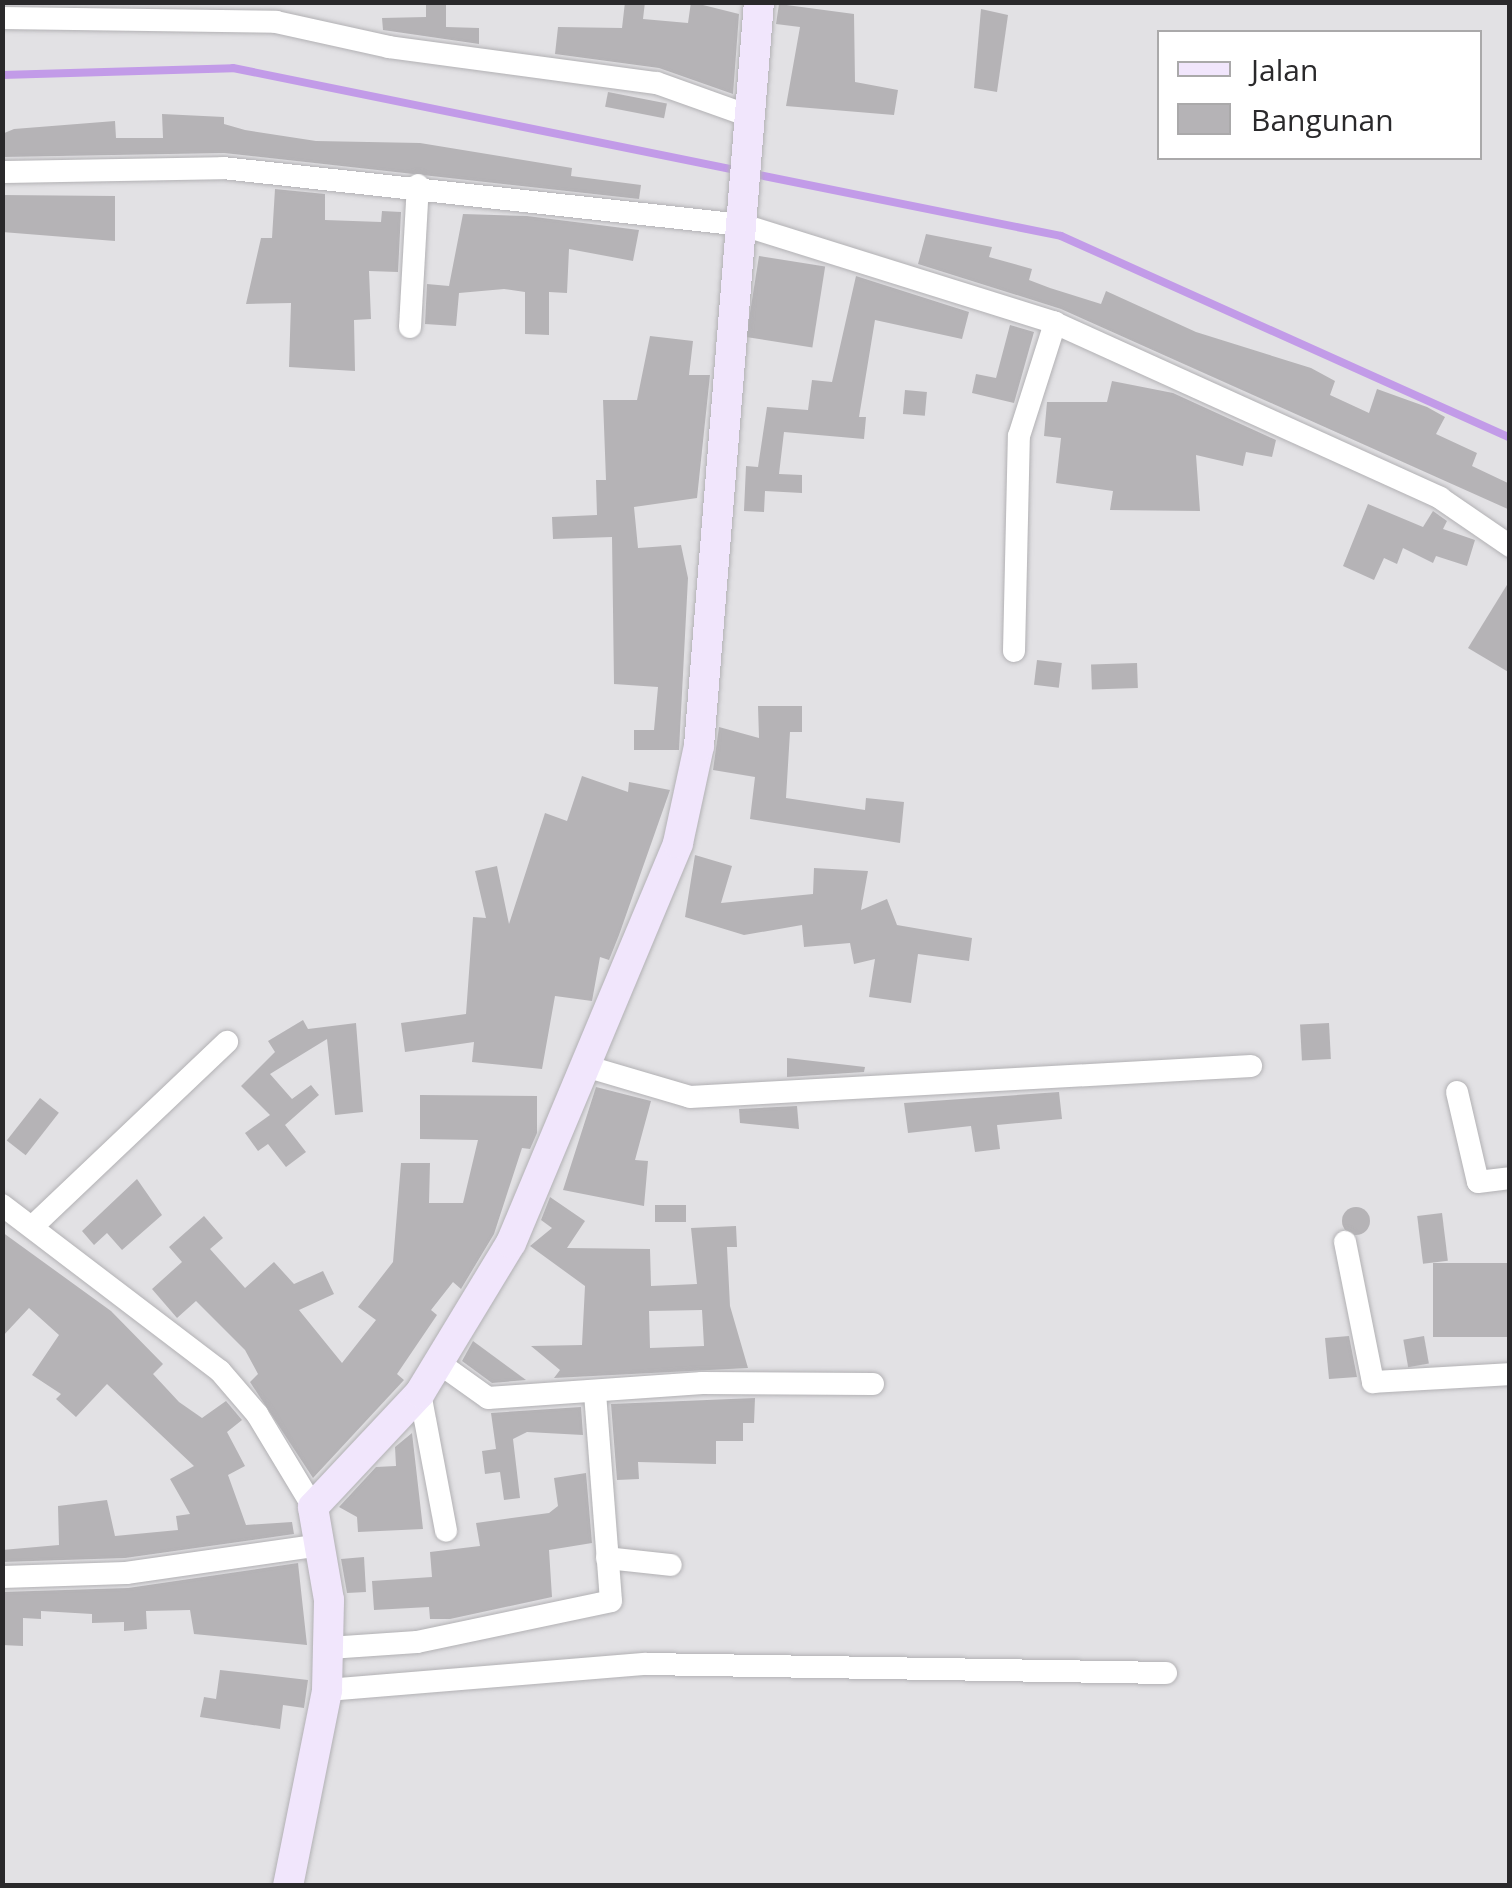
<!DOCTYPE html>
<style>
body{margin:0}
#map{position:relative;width:1512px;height:1888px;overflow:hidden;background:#e2e1e4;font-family:"Open Sans",sans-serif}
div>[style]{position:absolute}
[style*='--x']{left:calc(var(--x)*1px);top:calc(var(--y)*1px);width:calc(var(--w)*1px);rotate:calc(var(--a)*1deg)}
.stream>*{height:8px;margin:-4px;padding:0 4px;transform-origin:4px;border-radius:4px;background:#c29be8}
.building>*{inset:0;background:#b5b3b6;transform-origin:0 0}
.round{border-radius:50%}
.roads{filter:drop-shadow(0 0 2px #b2b1b4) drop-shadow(0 0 2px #b2b1b4)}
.street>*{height:22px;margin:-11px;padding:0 11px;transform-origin:11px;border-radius:11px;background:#fff}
.secondary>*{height:30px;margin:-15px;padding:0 15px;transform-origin:15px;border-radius:15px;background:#f1e6fc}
span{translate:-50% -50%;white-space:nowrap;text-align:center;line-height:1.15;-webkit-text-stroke:8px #fff;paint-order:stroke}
.frame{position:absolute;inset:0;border:5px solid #2a292b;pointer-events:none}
.legend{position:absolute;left:1157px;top:30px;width:325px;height:130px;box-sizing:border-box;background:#fff;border:2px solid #aaa9aa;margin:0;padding:12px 18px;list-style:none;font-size:30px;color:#2a292b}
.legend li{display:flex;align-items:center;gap:20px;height:50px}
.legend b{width:50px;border:2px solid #aaa9aa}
</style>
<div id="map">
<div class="stream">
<div style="--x:2;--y:75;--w:231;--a:-1.7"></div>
<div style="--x:233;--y:68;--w:517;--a:11.48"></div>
<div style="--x:754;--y:174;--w:313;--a:11.4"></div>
<div style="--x:1061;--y:236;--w:492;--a:24.2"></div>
</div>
<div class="building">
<div style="clip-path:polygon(625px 2px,645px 2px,643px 19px,688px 23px,691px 2px,739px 14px,733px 94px,659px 68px,555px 54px,558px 27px,622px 28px)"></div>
<div style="clip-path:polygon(779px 4px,854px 14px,855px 82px,898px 90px,894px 115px,786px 106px,800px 27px,776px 24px)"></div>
<div style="clip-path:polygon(426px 5px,446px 5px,446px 27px,479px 28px,479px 44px,383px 30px,382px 18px,426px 17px)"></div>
<div style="clip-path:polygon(981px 9px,1008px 15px,997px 92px,974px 88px)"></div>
<div style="left:608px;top:92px;width:60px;height:15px;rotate:11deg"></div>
<div style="clip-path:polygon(162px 114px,224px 117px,224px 124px,245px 130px,316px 141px,420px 143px,572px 168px,571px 176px,641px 185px,639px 199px,224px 153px,2px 157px,2px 134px,14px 129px,115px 121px,116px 138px,163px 138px)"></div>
<div style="clip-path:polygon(275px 189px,325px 194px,325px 220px,381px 222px,382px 211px,401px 212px,398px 272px,369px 271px,371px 319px,354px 320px,355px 371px,289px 367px,291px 303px,246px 304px,261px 238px,272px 238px)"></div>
<div style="clip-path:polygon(2px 195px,115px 196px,115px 241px,2px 232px)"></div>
<div style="clip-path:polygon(463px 214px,527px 216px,639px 230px,633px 261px,569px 249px,567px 293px,549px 292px,549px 335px,525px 334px,525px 292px,504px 289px,459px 293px,456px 326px,425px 324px,427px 284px,449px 286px)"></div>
<div style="clip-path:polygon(926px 234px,992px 247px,989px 257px,1032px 269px,1029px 280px,1050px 288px,1101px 304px,1106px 291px,1196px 332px,1311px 368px,1335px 381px,1330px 395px,1369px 413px,1377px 389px,1427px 407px,1445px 417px,1436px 434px,1477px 453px,1472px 466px,1510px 484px,1510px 510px,1061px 309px,918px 264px)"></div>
<div style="left:759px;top:256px;width:67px;height:82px;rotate:9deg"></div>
<div style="clip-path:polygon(856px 276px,969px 312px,962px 339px,875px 320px,859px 417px,866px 417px,864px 439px,784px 432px,779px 474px,802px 475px,802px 493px,765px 491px,764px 512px,744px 511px,746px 466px,758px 467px,767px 407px,808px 410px,812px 380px,832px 382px)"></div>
<div style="clip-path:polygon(1010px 325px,1034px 332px,1014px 403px,972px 393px,976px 374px,996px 378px)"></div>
<div style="clip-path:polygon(650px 336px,693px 341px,689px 375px,710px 375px,697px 498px,634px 507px,638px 548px,681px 545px,688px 578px,679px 750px,634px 750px,634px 730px,654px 730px,658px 687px,614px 684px,612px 537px,553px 539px,552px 517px,597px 515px,596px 480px,606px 480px,603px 400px,637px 400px)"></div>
<div style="clip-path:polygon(1112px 381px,1173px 393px,1276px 440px,1272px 457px,1246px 452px,1243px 466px,1196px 455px,1200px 511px,1110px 510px,1113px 491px,1056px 483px,1061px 438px,1044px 436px,1047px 402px,1107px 402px)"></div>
<div style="left:905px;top:390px;width:22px;height:24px;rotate:5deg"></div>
<div style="clip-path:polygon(1368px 504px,1423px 527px,1433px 511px,1447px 521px,1443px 529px,1475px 540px,1467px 566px,1436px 556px,1433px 563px,1403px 548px,1397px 564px,1384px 558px,1374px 580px,1343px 566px)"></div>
<div style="clip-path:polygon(1510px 580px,1510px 673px,1468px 648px)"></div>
<div style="left:1037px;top:660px;width:25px;height:25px;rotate:7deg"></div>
<div style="left:1137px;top:663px;width:25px;height:46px;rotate:88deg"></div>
<div style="clip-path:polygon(758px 706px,802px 706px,802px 732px,790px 732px,786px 798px,865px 810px,866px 798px,904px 802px,900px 843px,750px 819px,755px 777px,713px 770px,719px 727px,759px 738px)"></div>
<div style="clip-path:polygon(582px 776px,628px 792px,629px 782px,670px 790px,619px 935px,609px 960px,600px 957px,592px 1001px,555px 996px,542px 1069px,472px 1062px,474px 1042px,405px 1052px,401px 1023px,466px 1014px,473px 917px,486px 918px,475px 871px,497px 866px,509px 924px,545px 813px,567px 821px)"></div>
<div style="clip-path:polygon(695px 855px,732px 866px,721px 903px,813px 894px,814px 868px,868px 871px,861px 910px,887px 899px,897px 925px,972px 938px,969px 961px,918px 954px,911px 1003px,869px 997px,875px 959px,854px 964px,850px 943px,804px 947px,802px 925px,744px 935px,685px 917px)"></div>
<div style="clip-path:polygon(303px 1020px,308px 1029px,356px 1023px,363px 1112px,335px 1115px,327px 1039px,270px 1074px,292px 1099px,311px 1085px,319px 1095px,285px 1125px,306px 1152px,286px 1167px,268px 1144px,258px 1151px,245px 1133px,270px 1115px,241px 1086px,275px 1052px,268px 1041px)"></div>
<div style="left:1329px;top:1023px;width:36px;height:29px;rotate:87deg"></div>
<div style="clip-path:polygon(787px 1058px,865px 1067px,864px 1072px,787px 1077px)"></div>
<div style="clip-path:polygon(596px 1087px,651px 1101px,635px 1160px,648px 1161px,644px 1206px,563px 1190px)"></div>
<div style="clip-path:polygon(1059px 1092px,1062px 1119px,997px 1125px,1000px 1149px,975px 1152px,971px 1126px,908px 1133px,904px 1103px)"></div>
<div style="clip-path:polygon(420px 1095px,537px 1096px,537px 1133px,530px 1149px,522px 1148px,494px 1234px,461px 1289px,453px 1282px,431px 1310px,437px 1315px,397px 1374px,404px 1380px,313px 1478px,250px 1382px,258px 1374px,245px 1350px,196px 1301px,177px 1318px,152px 1289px,182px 1262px,169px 1247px,204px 1216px,223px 1238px,210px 1249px,245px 1288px,274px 1262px,294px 1284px,323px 1271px,334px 1294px,299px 1310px,342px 1363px,376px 1320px,358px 1307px,393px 1262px,401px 1163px,430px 1163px,429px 1203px,463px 1203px,478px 1140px,420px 1139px)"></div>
<div style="left:40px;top:1098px;width:24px;height:54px;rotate:38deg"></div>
<div style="clip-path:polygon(797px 1106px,799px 1129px,740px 1123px,739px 1109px)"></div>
<div style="clip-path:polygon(137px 1179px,162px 1215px,122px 1250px,107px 1233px,94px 1245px,82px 1231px)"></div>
<div style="clip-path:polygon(evenodd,550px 1197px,585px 1221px,567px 1248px,650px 1249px,651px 1286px,697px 1284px,691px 1228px,736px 1226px,737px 1247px,727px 1247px,730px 1306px,748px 1368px,554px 1378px,560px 1370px,531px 1346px,582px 1345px,585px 1286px,530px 1246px,552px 1228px,541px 1220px,550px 1197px,702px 1310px,704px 1346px,650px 1348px,649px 1311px,702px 1310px)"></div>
<div style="left:655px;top:1205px;width:31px;height:17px"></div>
<div class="round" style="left:1342px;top:1207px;width:28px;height:28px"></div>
<div style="left:1442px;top:1213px;width:48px;height:25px;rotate:83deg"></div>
<div style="clip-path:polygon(2px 1232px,111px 1311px,163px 1364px,153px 1374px,179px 1402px,202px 1418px,226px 1401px,242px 1420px,227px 1432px,245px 1466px,228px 1475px,246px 1525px,292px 1522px,294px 1534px,125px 1558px,2px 1562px,2px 1550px,59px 1545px,58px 1506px,107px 1500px,115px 1536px,178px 1530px,176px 1516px,190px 1514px,170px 1479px,194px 1466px,107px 1384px,76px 1417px,56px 1399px,61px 1394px,32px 1375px,59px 1335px,29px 1308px,2px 1337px)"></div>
<div style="left:1510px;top:1263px;width:74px;height:77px;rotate:90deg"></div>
<div style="clip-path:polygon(1349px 1336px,1357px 1377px,1329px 1379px,1325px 1338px)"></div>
<div style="left:1424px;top:1336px;width:28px;height:21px;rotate:80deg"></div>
<div style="clip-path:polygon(473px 1341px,526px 1380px,492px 1383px,462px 1361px)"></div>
<div style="clip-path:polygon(755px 1398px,754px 1423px,743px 1423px,743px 1441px,716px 1441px,716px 1464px,638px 1462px,639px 1479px,617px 1480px,611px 1404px)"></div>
<div style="clip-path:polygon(581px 1407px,583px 1435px,527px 1432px,513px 1439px,520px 1498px,504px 1500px,500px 1472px,485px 1474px,482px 1451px,496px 1449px,491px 1413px)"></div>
<div style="clip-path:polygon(412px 1433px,423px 1529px,358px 1532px,357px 1517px,339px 1507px,376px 1467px,396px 1466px,395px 1447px)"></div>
<div style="clip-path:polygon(586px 1473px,592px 1543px,549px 1550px,552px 1597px,450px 1619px,430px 1619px,429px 1607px,374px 1610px,372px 1581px,432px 1577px,430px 1552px,480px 1546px,476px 1523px,549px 1513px,558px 1506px,554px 1478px)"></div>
<div style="clip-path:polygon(364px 1557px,366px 1592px,347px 1593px,341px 1559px)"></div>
<div style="clip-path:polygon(298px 1563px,307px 1645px,194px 1634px,190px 1610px,146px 1611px,147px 1629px,124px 1631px,124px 1622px,92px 1623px,92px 1614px,41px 1611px,41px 1619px,23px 1618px,23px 1646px,2px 1645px,2px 1592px,128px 1588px)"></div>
<div style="clip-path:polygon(220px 1670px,308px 1680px,304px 1708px,283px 1705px,280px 1729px,200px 1717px,204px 1697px,216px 1699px)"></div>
</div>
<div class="roads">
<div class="street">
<div style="--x:2;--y:18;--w:274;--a:0.8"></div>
<div style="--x:276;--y:22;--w:116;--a:12.5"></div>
<div style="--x:389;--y:47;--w:270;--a:7.7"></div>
<div style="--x:657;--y:83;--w:101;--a:19.7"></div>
<div style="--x:2;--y:172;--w:221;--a:-1"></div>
<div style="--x:223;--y:168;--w:523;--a:6.26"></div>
<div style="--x:743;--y:225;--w:327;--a:17.4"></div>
<div style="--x:1055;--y:323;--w:423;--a:24.4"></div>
<div style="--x:1440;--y:498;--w:85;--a:34.4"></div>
<div style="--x:410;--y:327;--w:142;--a:-86.8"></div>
<div style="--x:1014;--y:651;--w:215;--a:-88.7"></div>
<div style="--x:1019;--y:436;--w:119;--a:-72.3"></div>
<div style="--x:585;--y:1066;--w:109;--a:16.4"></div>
<div style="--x:690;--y:1097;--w:562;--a:-3.16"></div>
<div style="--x:1457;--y:1092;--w:92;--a:76.9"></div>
<div style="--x:1478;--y:1182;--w:32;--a:-7"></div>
<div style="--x:2;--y:1205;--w:274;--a:37.3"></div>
<div style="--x:220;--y:1371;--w:57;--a:49.3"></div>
<div style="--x:257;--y:1414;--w:109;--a:58.9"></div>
<div style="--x:32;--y:1227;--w:269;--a:-43.5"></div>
<div style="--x:1345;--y:1242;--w:143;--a:78.7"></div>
<div style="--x:1373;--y:1382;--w:137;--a:-3.3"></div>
<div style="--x:439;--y:1363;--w:60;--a:35.5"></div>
<div style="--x:488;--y:1398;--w:215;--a:-4"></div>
<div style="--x:702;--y:1383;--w:171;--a:0.3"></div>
<div style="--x:420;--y:1393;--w:140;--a:79.3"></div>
<div style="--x:607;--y:1558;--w:64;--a:6.2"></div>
<div style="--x:2;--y:1577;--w:124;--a:-1.8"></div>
<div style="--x:126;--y:1573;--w:196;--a:-8.2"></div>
<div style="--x:329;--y:1648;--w:88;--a:-3.9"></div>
<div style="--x:417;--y:1642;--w:198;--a:-11.9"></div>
<div style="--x:611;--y:1601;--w:209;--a:-94.4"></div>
<div style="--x:327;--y:1690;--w:320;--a:-4.7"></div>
<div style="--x:646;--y:1664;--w:520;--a:0.99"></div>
</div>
<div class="secondary">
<div style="--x:288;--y:1886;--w:200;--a:-78.7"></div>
<div style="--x:327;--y:1690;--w:90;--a:-88.7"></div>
<div style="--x:329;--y:1600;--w:94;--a:-99.8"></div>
<div style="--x:313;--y:1507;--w:156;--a:-46.8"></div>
<div style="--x:420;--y:1393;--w:175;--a:-58.8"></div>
<div style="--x:511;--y:1243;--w:433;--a:-67.3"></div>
<div style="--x:678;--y:843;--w:99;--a:-77.8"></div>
<div style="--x:699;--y:746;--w:746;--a:-85.39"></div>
</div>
</div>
<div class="frame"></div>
<ul class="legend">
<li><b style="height:12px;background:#f1e6fc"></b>Jalan</li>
<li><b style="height:28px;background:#b5b3b6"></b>Bangunan</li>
</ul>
</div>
